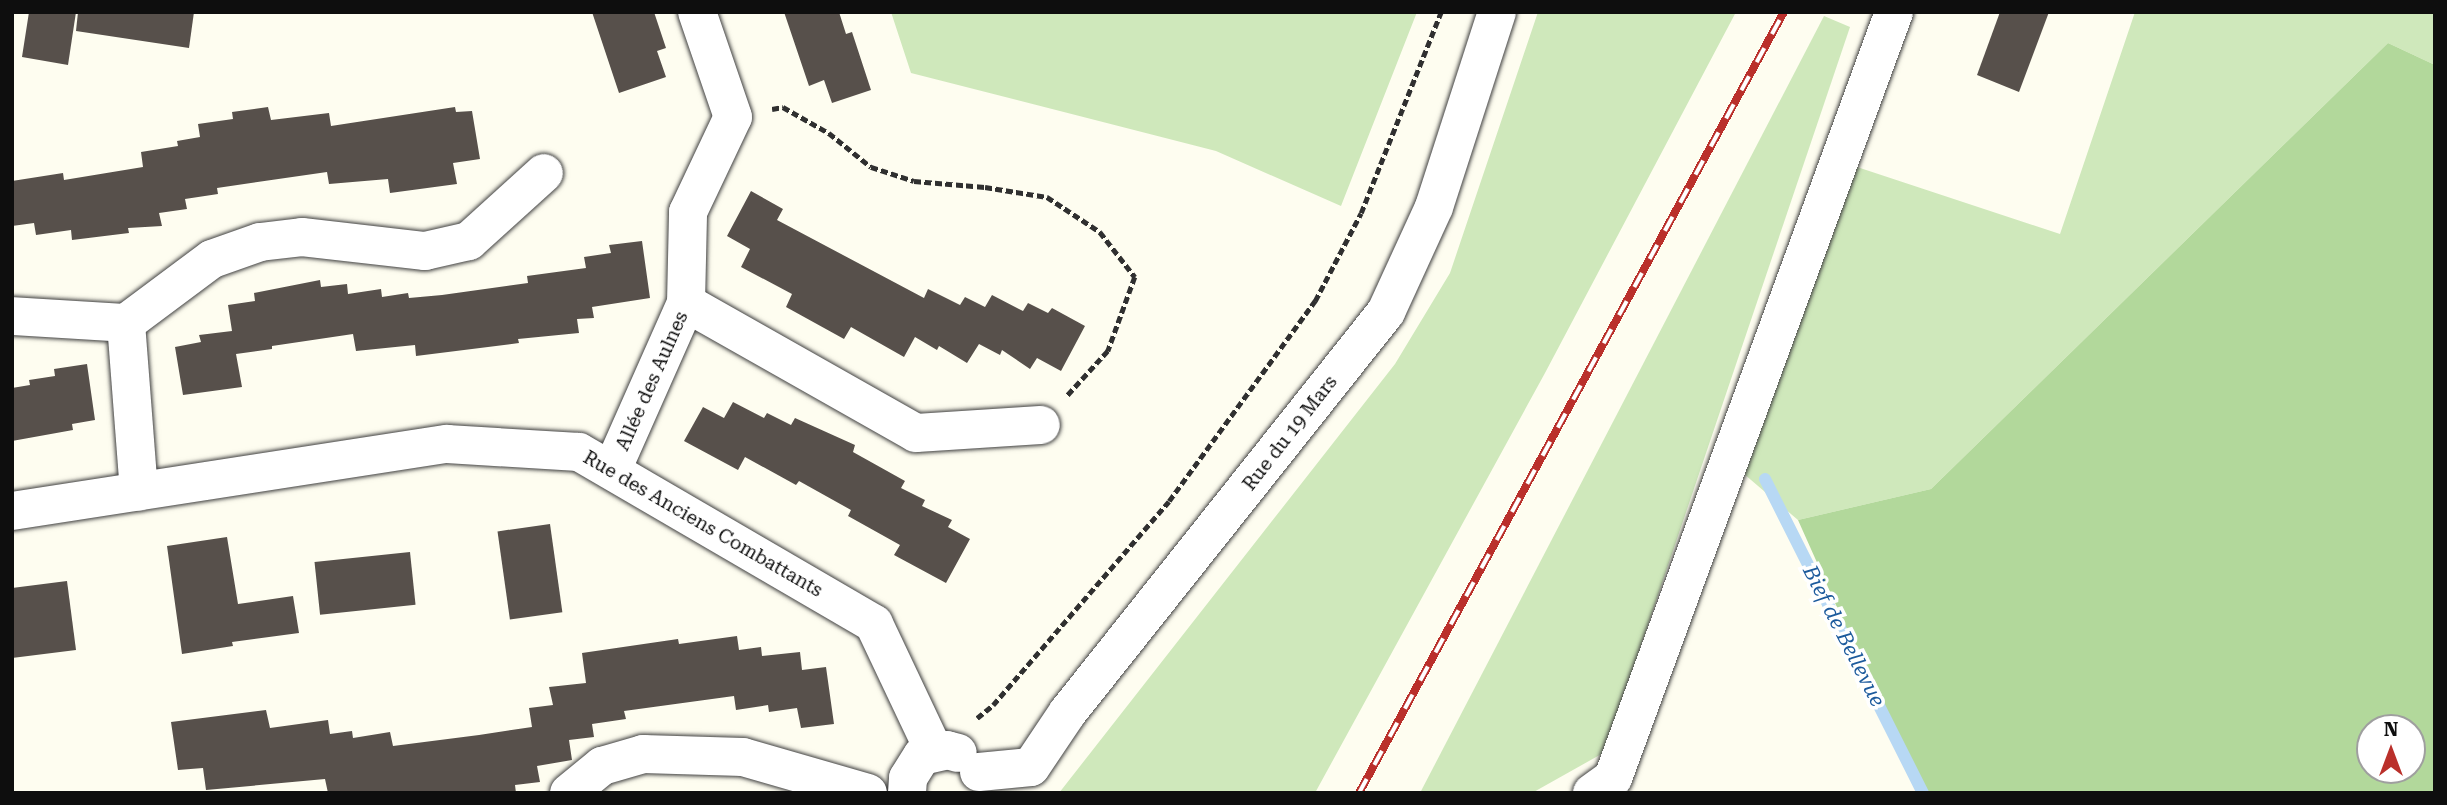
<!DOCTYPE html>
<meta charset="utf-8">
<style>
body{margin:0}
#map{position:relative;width:2447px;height:805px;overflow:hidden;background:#fefdf0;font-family:"Roboto Serif",serif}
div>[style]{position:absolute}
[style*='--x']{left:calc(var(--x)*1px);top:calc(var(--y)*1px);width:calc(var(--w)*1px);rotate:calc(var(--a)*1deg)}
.green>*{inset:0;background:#cfe8bb}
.forest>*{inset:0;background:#b2d89b}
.stream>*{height:12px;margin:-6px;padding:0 6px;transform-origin:6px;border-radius:6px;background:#b7d8f4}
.building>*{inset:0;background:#57504b;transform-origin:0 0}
.path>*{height:4.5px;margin-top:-2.25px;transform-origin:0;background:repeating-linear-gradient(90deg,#303030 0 7px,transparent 0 10.5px)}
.roads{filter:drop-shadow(0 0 2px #414141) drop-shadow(0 0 2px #414141)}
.minor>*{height:38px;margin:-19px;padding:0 19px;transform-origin:19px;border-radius:19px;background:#fff}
.rail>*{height:8px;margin-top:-4px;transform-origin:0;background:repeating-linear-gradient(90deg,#fff 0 16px,#ba302b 0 32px);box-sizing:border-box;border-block:2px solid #ba302b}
span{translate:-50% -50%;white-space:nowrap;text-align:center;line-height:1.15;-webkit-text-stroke:7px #fff;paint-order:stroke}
.street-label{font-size:19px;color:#0e0e0e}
.water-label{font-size:21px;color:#1c5a9c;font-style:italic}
.frame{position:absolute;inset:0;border:14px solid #0e0e0e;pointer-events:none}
.north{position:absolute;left:2356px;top:714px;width:70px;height:70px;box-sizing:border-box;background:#fff;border:2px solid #9f9f9f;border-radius:50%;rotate:0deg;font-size:19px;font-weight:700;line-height:28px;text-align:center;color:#0e0e0e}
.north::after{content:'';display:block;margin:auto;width:24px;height:32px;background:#ba302b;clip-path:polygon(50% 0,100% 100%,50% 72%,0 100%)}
</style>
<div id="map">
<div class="green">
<div style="clip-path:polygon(891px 12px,1417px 12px,1341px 206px,1216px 151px,911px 73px)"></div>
<div style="clip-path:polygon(1538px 12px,1736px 12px,1545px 373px,1315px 793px,1059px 793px,1395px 364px,1450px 273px)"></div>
<div style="clip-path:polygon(2135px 12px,2435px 12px,2435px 65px,2388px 43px,1931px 489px,1798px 520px,1744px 474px,1851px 165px,2060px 234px)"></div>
<div style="clip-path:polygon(1824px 16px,1850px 27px,1605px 752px,1532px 793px,1420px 793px)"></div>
</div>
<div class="forest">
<div style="clip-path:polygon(evenodd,2388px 43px,2435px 65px,2435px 793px,1920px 793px,1798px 520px,1931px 489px,2388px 43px,2370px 728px,2412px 728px,2412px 770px,2370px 770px,2370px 728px)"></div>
</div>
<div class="stream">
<div style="--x:1765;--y:479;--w:352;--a:63.3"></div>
</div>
<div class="building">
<div style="clip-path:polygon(29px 12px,76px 12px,68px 65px,22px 57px)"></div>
<div style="clip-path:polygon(78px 12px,194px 12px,189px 48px,76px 31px)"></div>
<div style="clip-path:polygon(592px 12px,654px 12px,666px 48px,657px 51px,666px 77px,619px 93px)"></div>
<div style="clip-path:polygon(784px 12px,839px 12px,846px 34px,852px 32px,871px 90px,832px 103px,824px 80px,809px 86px)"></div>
<div style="clip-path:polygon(2000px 12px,2049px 12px,2019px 92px,1977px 75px)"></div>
<div style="clip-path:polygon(268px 107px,271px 120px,329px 113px,331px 126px,455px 107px,456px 112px,472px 111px,480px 159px,453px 163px,457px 184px,390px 193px,388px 179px,329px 184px,327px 172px,217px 188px,218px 194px,185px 199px,187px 209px,159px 213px,162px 226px,128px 228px,129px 233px,72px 240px,71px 230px,36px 235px,34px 223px,12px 226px,12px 181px,63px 173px,64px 180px,143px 167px,141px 152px,178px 146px,177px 141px,200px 137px,198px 124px,233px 119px,232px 112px)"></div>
<div style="clip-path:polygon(751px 191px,783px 209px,777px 220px,924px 298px,928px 289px,960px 305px,965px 297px,985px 307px,992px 295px,1023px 311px,1028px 303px,1048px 313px,1052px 308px,1085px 326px,1061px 371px,1037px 358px,1030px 369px,1002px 350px,1000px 355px,979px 344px,967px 363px,939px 346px,937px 350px,915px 337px,904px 357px,851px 327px,844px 339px,786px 307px,792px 294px,741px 267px,750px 249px,727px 236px)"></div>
<div style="clip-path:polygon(642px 241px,650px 298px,592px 307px,594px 318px,577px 319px,579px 333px,518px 339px,519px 343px,416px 356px,415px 345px,356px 351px,353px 334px,272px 346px,272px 349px,236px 354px,242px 387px,183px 395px,175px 347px,201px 342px,199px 335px,232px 331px,228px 305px,255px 301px,254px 293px,320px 280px,321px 287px,347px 284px,348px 294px,381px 289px,382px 297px,408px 293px,409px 298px,442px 295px,528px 283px,527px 276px,586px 268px,584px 257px,611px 253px,609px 245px)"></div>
<div style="clip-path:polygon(87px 364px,95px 420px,72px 424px,73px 430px,12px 441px,12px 388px,30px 385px,29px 380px,55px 376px,54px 369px)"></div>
<div style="clip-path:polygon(733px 402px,764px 418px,767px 413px,791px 425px,795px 418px,855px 445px,853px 452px,905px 481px,901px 488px,925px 500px,922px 506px,952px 520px,948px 527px,970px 539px,946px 583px,894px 555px,900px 545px,848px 516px,851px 510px,799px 481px,796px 485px,745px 457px,738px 470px,684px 441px,703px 407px,724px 418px)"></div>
<div style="left:550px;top:524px;width:89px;height:53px;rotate:82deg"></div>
<div style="clip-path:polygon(227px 537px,238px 604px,293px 596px,299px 633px,232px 642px,233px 646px,182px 654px,167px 546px)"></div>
<div style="left:410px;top:552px;width:53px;height:96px;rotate:84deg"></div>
<div style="clip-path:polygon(67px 581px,76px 650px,12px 658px,12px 588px)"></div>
<div style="clip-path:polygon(737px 636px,739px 650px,761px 647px,762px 656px,800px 652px,802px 670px,826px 667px,834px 724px,801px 728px,797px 708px,769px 712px,768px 705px,736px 710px,734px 696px,624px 711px,626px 719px,592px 724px,594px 737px,569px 740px,572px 760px,537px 766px,540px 782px,515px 785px,516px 793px,328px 793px,325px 779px,206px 790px,203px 768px,178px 770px,171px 722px,266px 710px,270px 728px,328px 720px,330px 734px,352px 731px,353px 738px,390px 732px,393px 746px,479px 735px,532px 727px,529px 708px,553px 705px,549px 687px,586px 683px,582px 653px,678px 639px,679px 644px)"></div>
</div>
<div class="path">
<div style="--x:772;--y:109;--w:11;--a:-10"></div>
<div style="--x:783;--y:107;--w:53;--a:29.5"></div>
<div style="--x:829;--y:133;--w:54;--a:39"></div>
<div style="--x:871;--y:167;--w:45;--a:18"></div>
<div style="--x:914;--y:181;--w:71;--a:4.8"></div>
<div style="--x:985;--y:187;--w:63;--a:9.2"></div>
<div style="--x:1047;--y:197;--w:64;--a:33.4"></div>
<div style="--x:1100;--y:232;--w:57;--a:52.1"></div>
<div style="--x:1135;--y:277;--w:79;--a:110"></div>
<div style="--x:1108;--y:351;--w:61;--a:132.3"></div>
<div style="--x:977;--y:718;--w:21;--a:-39"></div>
<div style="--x:993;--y:705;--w:269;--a:-49.2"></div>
<div style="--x:1169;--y:501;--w:248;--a:-53.9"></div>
<div style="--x:1315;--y:301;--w:99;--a:-62.4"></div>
<div style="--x:1361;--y:213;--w:216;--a:-68.3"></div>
</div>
<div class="roads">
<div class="minor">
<div style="--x:686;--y:303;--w:264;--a:29.5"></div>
<div style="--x:916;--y:433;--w:125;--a:-3.7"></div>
<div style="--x:12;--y:316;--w:114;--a:3.5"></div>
<div style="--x:126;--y:323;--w:169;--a:85.6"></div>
<div style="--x:126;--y:323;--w:107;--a:-36.7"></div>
<div style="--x:212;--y:259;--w:51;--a:-19.5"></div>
<div style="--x:260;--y:242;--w:42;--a:-6.8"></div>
<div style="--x:302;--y:237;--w:124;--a:6.5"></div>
<div style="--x:425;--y:251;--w:45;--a:-12.8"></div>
<div style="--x:469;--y:241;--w:101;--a:-42.2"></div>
<div style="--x:612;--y:470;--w:183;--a:-66.1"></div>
<div style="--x:686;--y:303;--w:91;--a:-88.7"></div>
<div style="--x:688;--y:212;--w:105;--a:-64.7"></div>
<div style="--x:733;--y:117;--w:111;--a:-108.9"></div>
<div style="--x:12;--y:511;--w:440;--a:-8.8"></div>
<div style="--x:447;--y:444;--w:132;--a:3.5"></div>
<div style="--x:579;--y:452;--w:341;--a:30.2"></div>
<div style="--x:874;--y:624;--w:140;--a:64.7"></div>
<div style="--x:979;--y:772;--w:52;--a:-5.5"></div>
<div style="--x:1031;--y:767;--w:66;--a:-56.1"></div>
<div style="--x:1068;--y:712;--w:511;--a:-51.52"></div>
<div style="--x:1386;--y:312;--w:115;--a:-65.4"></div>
<div style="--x:1434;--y:207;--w:205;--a:-72.1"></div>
<div style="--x:569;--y:793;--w:43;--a:-39.3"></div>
<div style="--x:602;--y:766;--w:43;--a:-16.3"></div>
<div style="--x:643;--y:754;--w:100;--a:1.7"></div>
<div style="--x:743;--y:757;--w:130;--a:16.1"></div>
<div style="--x:907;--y:793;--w:15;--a:-86"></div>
<div style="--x:908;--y:778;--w:26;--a:-58"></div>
<div style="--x:922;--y:756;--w:26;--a:-13"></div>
<div style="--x:947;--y:750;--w:11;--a:15"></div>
<div style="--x:1592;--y:793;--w:26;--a:-36"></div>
<div style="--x:1613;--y:778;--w:816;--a:-69.85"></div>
</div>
</div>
<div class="rail">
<div style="--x:1359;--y:793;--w:889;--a:-61.45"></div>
</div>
<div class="street-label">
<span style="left:652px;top:381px;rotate:-66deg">Allée des Aulnes</span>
<span style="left:1290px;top:433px;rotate:-52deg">Rue du 19 Mars</span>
<span style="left:703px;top:524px;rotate:30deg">Rue des Anciens Combattants</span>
</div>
<div class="water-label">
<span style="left:1844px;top:636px;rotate:63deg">Bief de Bellevue</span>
</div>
<div class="frame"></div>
<div class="north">N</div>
</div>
